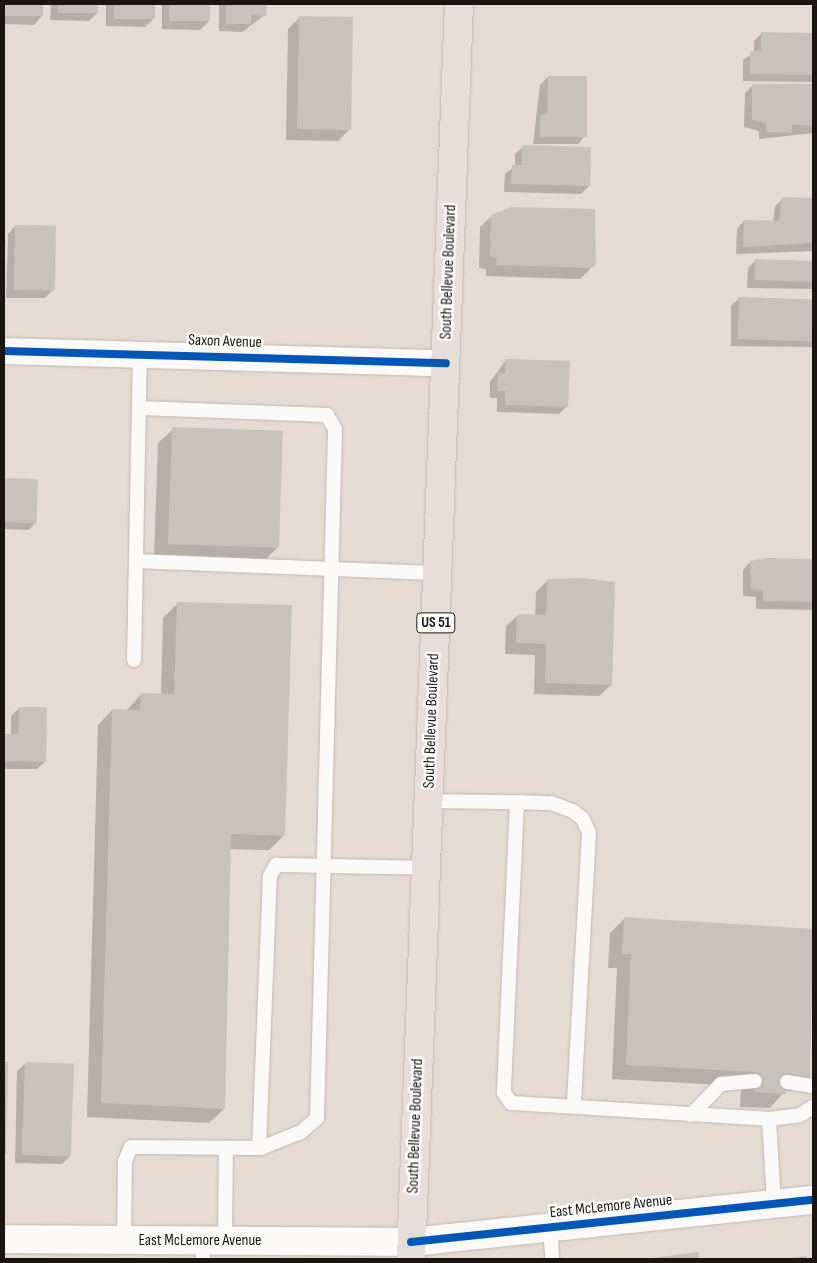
<!DOCTYPE html>
<style>
body{margin:0}
#map{position:relative;width:817px;height:1263px;overflow:hidden;background:#e4dbd2;font-family:"Sofia Sans Condensed",sans-serif}
div>[style]{position:absolute}
[style*='--x']{left:calc(var(--x)*1px);top:calc(var(--y)*1px);width:calc(var(--w)*1px);rotate:calc(var(--a)*1deg)}
.shadow>*{inset:0;background:#0003}
.building>*{inset:0;background:#c7c2ba;transform-origin:0 0}
.roads{filter:drop-shadow(0 0 1px #beb7b0) drop-shadow(0 0 1px #beb7b0)}
.lane>*{height:14px;margin:-7px;padding:0 7px;transform-origin:7px;border-radius:7px;background:#fbfaf8}
.street>*{height:26px;margin:-13px;padding:0 13px;transform-origin:13px;border-radius:13px;background:#fbfaf8}
.secondary>*{height:28px;margin:-14px;padding:0 14px;transform-origin:14px;border-radius:14px;background:#fbfaf8}
.primary>*{height:28px;margin:-14px;padding:0 14px;transform-origin:14px;border-radius:14px;background:#e7ded8}
.cycleway>*{height:8px;margin:-4px;padding:0 4px;transform-origin:4px;border-radius:4px;background:#0057b8}
span{translate:-50% -50%;white-space:nowrap;text-align:center;line-height:1.15;-webkit-text-stroke:5px #fff;paint-order:stroke}
.shield-label span{padding:1px 4px;background:#fff;border:1px solid;border-radius:4px;-webkit-text-stroke-width:0}
.shield-label{font-size:15px;color:#1b150f;font-weight:700}
.street-label{font-size:16px;color:#1b150f}
.frame{position:absolute;inset:0;border:5px solid #1b150f;pointer-events:none}
</style>
<div id="map">
<div class="shadow">
<div style="clip-path:polygon(4px 4px,42px 4px,41px 17px,34px 25px,4px 24px)"></div>
<div style="clip-path:polygon(51px 4px,97px 4px,97px 13px,89px 21px,50px 20px)"></div>
<div style="clip-path:polygon(106px 4px,153px 4px,153px 19px,145px 27px,106px 26px)"></div>
<div style="clip-path:polygon(162px 4px,209px 4px,208px 22px,200px 30px,162px 29px)"></div>
<div style="clip-path:polygon(219px 4px,265px 4px,265px 15px,242px 32px,219px 31px)"></div>
<div style="clip-path:polygon(300px 17px,349px 130px,338px 141px,286px 140px,288px 29px)"></div>
<div style="clip-path:polygon(762px 33px,813px 34px,813px 82px,743px 81px,743px 60px,754px 53px,754px 41px)"></div>
<div style="clip-path:polygon(548px 77px,585px 136px,578px 144px,533px 144px,540px 85px)"></div>
<div style="clip-path:polygon(753px 85px,813px 86px,813px 133px,759px 139px,759px 131px,744px 127px,745px 93px)"></div>
<div style="clip-path:polygon(523px 147px,589px 186px,581px 194px,504px 192px,505px 174px,515px 166px,515px 154px)"></div>
<div style="clip-path:polygon(783px 199px,813px 199px,813px 251px,736px 254px,737px 229px,744px 221px,773px 222px,775px 206px)"></div>
<div style="clip-path:polygon(492px 216px,592px 267px,580px 279px,486px 276px,486px 269px,479px 268px,480px 227px)"></div>
<div style="clip-path:polygon(15px 226px,53px 290px,45px 298px,6px 298px,8px 234px)"></div>
<div style="clip-path:polygon(756px 260px,813px 263px,813px 289px,747px 288px,748px 268px)"></div>
<div style="clip-path:polygon(739px 298px,813px 300px,813px 347px,731px 346px,731px 306px)"></div>
<div style="clip-path:polygon(506px 360px,567px 406px,559px 414px,497px 412px,497px 398px,490px 398px,490px 382px)"></div>
<div style="clip-path:polygon(173px 429px,278px 547px,263px 562px,154px 558px,158px 443px)"></div>
<div style="clip-path:polygon(4px 480px,37px 480px,36px 522px,29px 530px,4px 529px)"></div>
<div style="clip-path:polygon(813px 561px,813px 610px,756px 609px,756px 597px,743px 596px,743px 570px,750px 562px)"></div>
<div style="clip-path:polygon(548px 580px,611px 685px,599px 696px,534px 694px,535px 655px,505px 654px,506px 626px,518px 615px,535px 616px,536px 592px)"></div>
<div style="clip-path:polygon(178px 603px,284px 835px,269px 850px,229px 849px,224px 1109px,209px 1123px,87px 1117px,98px 725px,112px 710px,127px 710px,141px 694px,161px 695px,163px 618px)"></div>
<div style="clip-path:polygon(19px 708px,45px 762px,37px 769px,4px 769px,4px 735px,11px 736px,11px 716px)"></div>
<div style="clip-path:polygon(625px 918px,813px 930px,809px 1077px,794px 1091px,785px 1091px,770px 1108px,740px 1107px,741px 1086px,612px 1079px,617px 968px,608px 968px,610px 933px)"></div>
<div style="clip-path:polygon(4px 1063px,6px 1064px,4px 1154px)"></div>
<div style="clip-path:polygon(25px 1064px,70px 1156px,62px 1164px,15px 1163px,17px 1071px)"></div>
</div>
<div class="building">
<div style="left:4px;top:4px;width:39px;height:12px"></div>
<div style="left:58px;top:4px;width:40px;height:9px"></div>
<div style="left:114px;top:4px;width:41px;height:15px"></div>
<div style="left:169px;top:4px;width:41px;height:17px"></div>
<div style="clip-path:polygon(226px 4px,267px 4px,266px 16px,251px 15px,251px 24px,226px 24px)"></div>
<div style="left:299px;top:16px;width:54px;height:113px;rotate:1deg"></div>
<div style="clip-path:polygon(761px 32px,813px 33px,813px 75px,750px 74px,750px 51px,761px 51px)"></div>
<div style="clip-path:polygon(548px 76px,587px 76px,587px 137px,540px 137px,540px 114px,547px 114px)"></div>
<div style="clip-path:polygon(752px 84px,813px 84px,813px 126px,792px 125px,792px 133px,766px 132px,766px 123px,752px 120px)"></div>
<div style="clip-path:polygon(522px 145px,591px 147px,590px 186px,511px 184px,512px 165px,522px 165px)"></div>
<div style="clip-path:polygon(782px 197px,813px 198px,813px 243px,743px 247px,744px 220px,779px 221px)"></div>
<div style="clip-path:polygon(511px 207px,595px 209px,596px 264px,593px 268px,496px 265px,497px 258px,490px 257px,491px 215px)"></div>
<div style="left:15px;top:225px;width:41px;height:65px;rotate:1deg"></div>
<div style="left:755px;top:259px;width:58px;height:21px;rotate:2deg"></div>
<div style="left:739px;top:297px;width:74px;height:42px;rotate:2deg"></div>
<div style="clip-path:polygon(505px 359px,570px 361px,568px 407px,505px 405px,505px 391px,497px 391px,498px 373px,505px 373px)"></div>
<div style="left:172px;top:427px;width:111px;height:117px;rotate:2deg"></div>
<div style="left:4px;top:478px;width:34px;height:44px;rotate:2deg"></div>
<div style="clip-path:polygon(765px 558px,813px 559px,813px 602px,763px 601px,763px 590px,751px 589px,750px 561px)"></div>
<div style="clip-path:polygon(584px 578px,615px 582px,612px 685px,545px 683px,546px 644px,516px 643px,517px 614px,546px 615px,547px 579px)"></div>
<div style="clip-path:polygon(177px 602px,292px 605px,285px 836px,231px 834px,225px 1109px,101px 1103px,112px 709px,140px 710px,141px 693px,174px 694px)"></div>
<div style="clip-path:polygon(19px 707px,47px 707px,46px 762px,4px 761px,4px 734px,18px 734px)"></div>
<div style="clip-path:polygon(624px 917px,813px 929px,810px 1077px,787px 1076px,786px 1094px,754px 1092px,755px 1072px,626px 1065px,631px 954px,622px 954px)"></div>
<div style="clip-path:polygon(4px 1062px,8px 1062px,6px 1154px,4px 1154px)"></div>
<div style="left:25px;top:1062px;width:49px;height:93px;rotate:2deg"></div>
<div style="clip-path:polygon(699px 1252px,699px 1259px,652px 1259px,652px 1258px)"></div>
<div style="clip-path:polygon(807px 1256px,807px 1259px,789px 1259px,789px 1258px)"></div>
</div>
<div class="roads">
<div class="lane">
<div style="--x:136;--y:561;--w:302;--a:2.3"></div>
<div style="--x:134;--y:660;--w:306;--a:-88.9"></div>
<div style="--x:429;--y:801;--w:88;--a:0.7"></div>
<div style="--x:517;--y:802;--w:291;--a:92.6"></div>
<div style="--x:504;--y:1093;--w:12;--a:55"></div>
<div style="--x:511;--y:1103;--w:258;--a:3.5"></div>
<div style="--x:769;--y:1119;--w:85;--a:86.6"></div>
<div style="--x:517;--y:802;--w:34;--a:2"></div>
<div style="--x:551;--y:803;--w:23;--a:20"></div>
<div style="--x:573;--y:811;--w:13;--a:39"></div>
<div style="--x:583;--y:819;--w:15;--a:67"></div>
<div style="--x:589;--y:833;--w:272;--a:93.2"></div>
<div style="--x:787;--y:1082;--w:26;--a:9"></div>
<div style="--x:691;--y:1115;--w:43;--a:-45.9"></div>
<div style="--x:721;--y:1084;--w:34;--a:-5"></div>
<div style="--x:769;--y:1119;--w:31;--a:-7"></div>
<div style="--x:800;--y:1115;--w:15;--a:-32"></div>
<div style="--x:259;--y:1148;--w:272;--a:-87.7"></div>
<div style="--x:270;--y:876;--w:13;--a:-61"></div>
<div style="--x:276;--y:865;--w:150;--a:1.1"></div>
<div style="--x:550;--y:1227;--w:32;--a:86"></div>
<div style="--x:225;--y:1240;--w:92;--a:-89.4"></div>
<div style="--x:124;--y:1241;--w:80;--a:-89.3"></div>
<div style="--x:125;--y:1161;--w:15;--a:-67"></div>
<div style="--x:131;--y:1147;--w:130;--a:0.4"></div>
<div style="--x:261;--y:1148;--w:43;--a:-21.8"></div>
<div style="--x:301;--y:1132;--w:21;--a:-41"></div>
<div style="--x:317;--y:1118;--w:689;--a:-88.5"></div>
<div style="--x:335;--y:429;--w:16;--a:-120"></div>
<div style="--x:327;--y:415;--w:188;--a:-177.9"></div>
<div style="--x:202;--y:1241;--w:18;--a:87"></div>
</div>
<div class="street">
<div style="--x:4;--y:351;--w:442;--a:1.6"></div>
</div>
<div class="secondary">
<div style="--x:4;--y:1239;--w:407;--a:0.4"></div>
<div style="--x:411;--y:1242;--w:404;--a:-6"></div>
</div>
<div class="primary">
<div style="--x:411;--y:1259;--w:1256;--a:-87.81"></div>
</div>
</div>
<div class="cycleway">
<div style="--x:4;--y:351;--w:442;--a:1.6"></div>
<div style="--x:411;--y:1242;--w:404;--a:-6"></div>
</div>
<div class="shield-label">
<span style="left:436px;top:623px">US 51</span>
</div>
<div class="street-label">
<span style="left:449px;top:272px;rotate:-88deg">South Bellevue Boulevard</span>
<span style="left:225px;top:342px;rotate:2deg">Saxon Avenue</span>
<span style="left:432px;top:721px;rotate:-88deg">South Bellevue Boulevard</span>
<span style="left:416px;top:1126px;rotate:-88deg">South Bellevue Boulevard</span>
<span style="left:611px;top:1207px;rotate:-6deg">East McLemore Avenue</span>
<span style="left:200px;top:1241px">East McLemore Avenue</span>
</div>
<div class="frame"></div>
</div>
